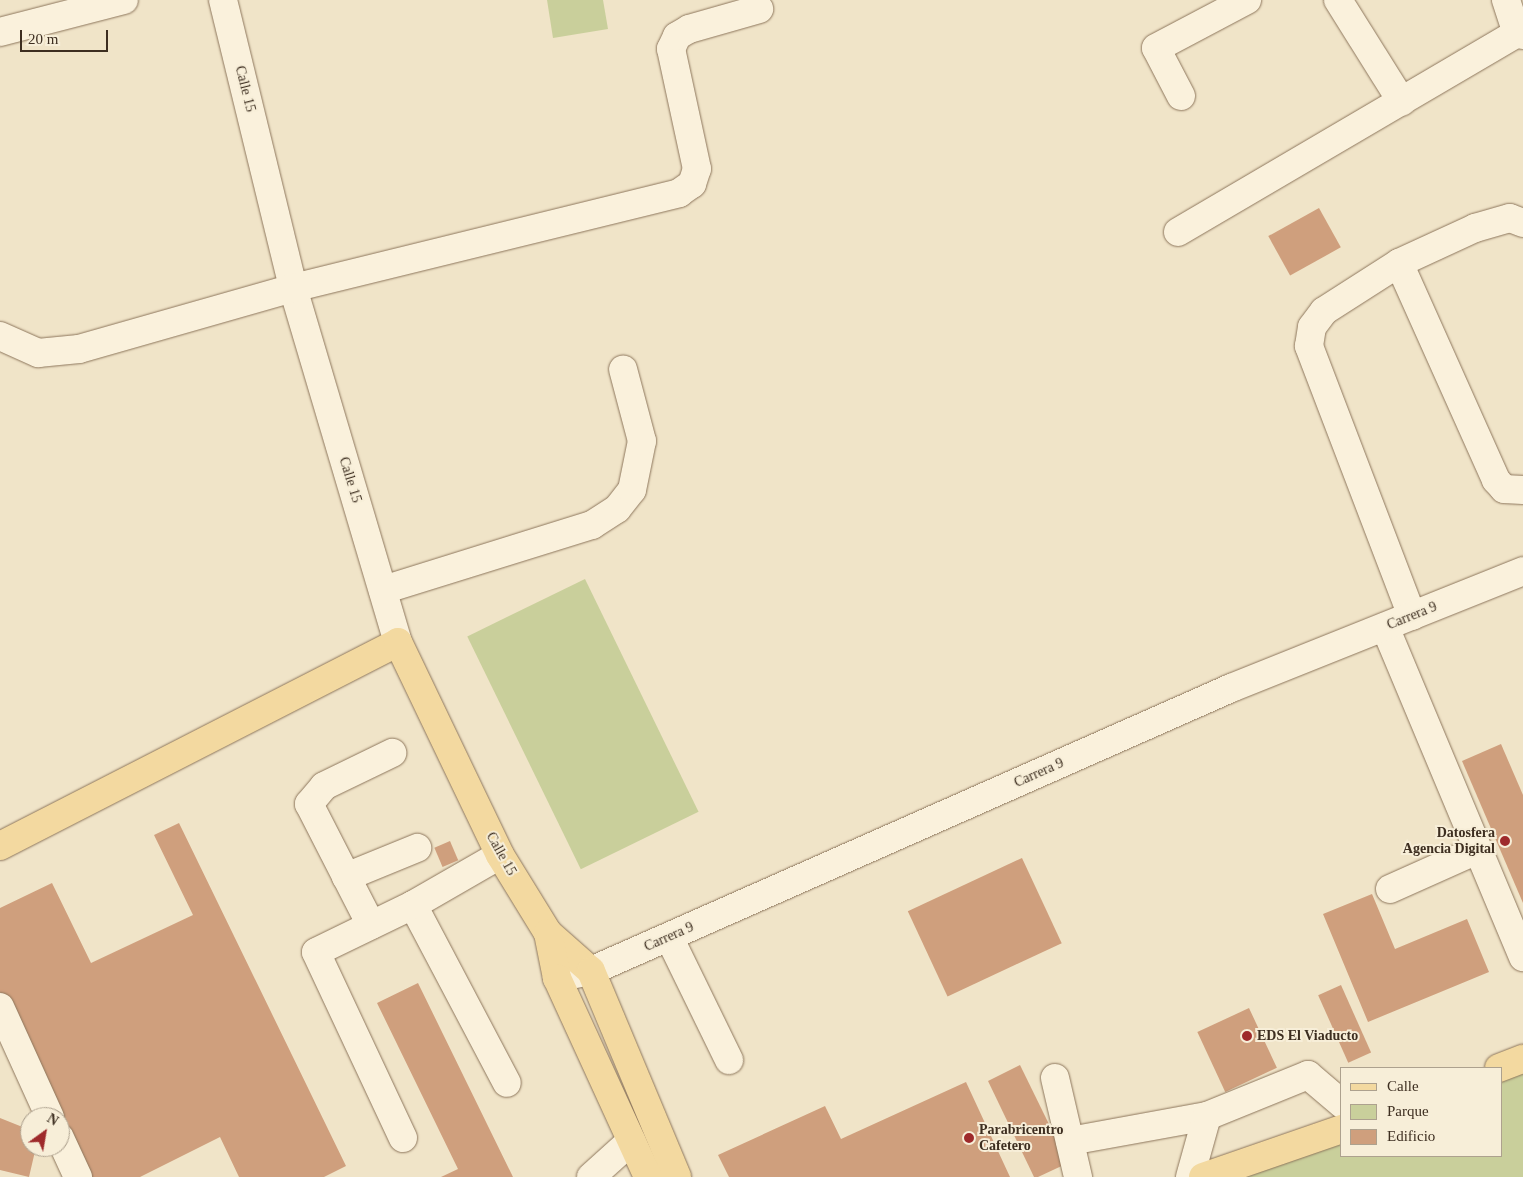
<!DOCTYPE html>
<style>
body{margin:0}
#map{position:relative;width:1523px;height:1177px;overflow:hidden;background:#f0e4c8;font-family:Georgia,serif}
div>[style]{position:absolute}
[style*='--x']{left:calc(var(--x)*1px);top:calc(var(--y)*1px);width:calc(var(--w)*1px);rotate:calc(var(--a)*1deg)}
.green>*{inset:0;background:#c9cf9b;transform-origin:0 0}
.building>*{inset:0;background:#cf9f7d;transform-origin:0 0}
.roads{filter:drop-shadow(0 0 1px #8d765c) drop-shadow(0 0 1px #8d765c)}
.minor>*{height:28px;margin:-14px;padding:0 14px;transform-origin:14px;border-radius:14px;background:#faf1dc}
.major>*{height:28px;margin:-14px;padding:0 14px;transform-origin:14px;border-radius:14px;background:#f3d9a0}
.dots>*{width:14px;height:14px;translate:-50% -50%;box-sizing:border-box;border:2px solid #f7eed8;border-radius:50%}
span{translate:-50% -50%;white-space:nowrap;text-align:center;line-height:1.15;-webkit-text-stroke:4px #f7eed8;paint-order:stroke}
.street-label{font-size:14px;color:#3d2e20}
.poi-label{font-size:14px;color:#3d2e20;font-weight:700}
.right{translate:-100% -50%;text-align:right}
.left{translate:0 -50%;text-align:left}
.legend{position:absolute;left:1340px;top:1067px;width:162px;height:90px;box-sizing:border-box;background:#f7eed8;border:1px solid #ada18e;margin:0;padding:6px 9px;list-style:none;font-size:15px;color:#3d2e20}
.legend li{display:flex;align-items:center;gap:10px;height:25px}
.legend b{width:25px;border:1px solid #ada18e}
.north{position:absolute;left:20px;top:1107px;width:50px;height:50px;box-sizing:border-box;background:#f7eed8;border:1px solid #ada18e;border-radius:50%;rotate:32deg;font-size:14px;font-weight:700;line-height:20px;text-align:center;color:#3d2e20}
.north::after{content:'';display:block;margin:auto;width:18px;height:22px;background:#9e2a2b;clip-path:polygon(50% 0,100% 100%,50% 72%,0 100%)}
.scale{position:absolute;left:20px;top:30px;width:88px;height:22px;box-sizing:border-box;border:2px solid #3d2e20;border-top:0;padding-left:6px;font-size:15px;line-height:18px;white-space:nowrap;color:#3d2e20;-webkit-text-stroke:4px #f7eed8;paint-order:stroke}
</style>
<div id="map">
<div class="green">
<div style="clip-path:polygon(547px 0,603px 0,608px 29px,553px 38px)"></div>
<div style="left:585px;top:579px;width:259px;height:131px;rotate:64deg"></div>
<div style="clip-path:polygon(1523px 1059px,1523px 1177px,1203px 1177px,1342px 1129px,1342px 1156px,1502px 1156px,1502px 1068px)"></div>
</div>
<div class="building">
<div style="left:1319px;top:208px;width:45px;height:58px;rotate:61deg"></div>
<div style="clip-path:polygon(1501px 744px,1523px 795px,1523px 903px,1462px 761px)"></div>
<div style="clip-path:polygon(179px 823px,346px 1166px,324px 1177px,239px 1177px,220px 1137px,140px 1177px,91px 1177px,0 992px,0 908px,52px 883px,91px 963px,193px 915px,154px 835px)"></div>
<div style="left:450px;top:841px;width:21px;height:17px;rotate:67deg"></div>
<div style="left:1022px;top:858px;width:94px;height:126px;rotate:65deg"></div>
<div style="clip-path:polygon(1372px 894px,1395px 949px,1467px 919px,1489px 972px,1368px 1022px,1323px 914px)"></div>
<div style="clip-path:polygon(418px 983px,441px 1030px,513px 1177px,441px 1177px,458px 1169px,377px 1003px)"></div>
<div style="left:1341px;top:985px;width:74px;height:25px;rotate:66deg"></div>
<div style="left:1249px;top:1008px;width:66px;height:57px;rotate:65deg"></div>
<div style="clip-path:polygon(1020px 1065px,1068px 1163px,1038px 1177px,1034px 1177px,988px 1081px)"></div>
<div style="clip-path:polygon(966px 1082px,1010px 1177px,729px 1177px,718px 1155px,825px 1106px,841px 1139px)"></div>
<div style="clip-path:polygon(0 1118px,30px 1130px,30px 1147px,36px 1147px,29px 1177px,0 1170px)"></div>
</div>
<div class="roads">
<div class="minor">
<div style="--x:223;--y:0;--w:296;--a:76.3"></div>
<div style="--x:293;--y:288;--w:369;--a:73.5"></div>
<div style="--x:1338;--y:0;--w:120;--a:57.9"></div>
<div style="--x:1506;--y:0;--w:35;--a:72"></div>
<div style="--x:1517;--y:33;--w:6;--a:18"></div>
<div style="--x:0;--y:32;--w:128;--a:-14.5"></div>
<div style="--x:1181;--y:96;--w:54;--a:-117.5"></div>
<div style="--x:1156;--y:48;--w:103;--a:-27.8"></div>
<div style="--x:1178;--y:232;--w:393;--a:-30.4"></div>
<div style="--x:1399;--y:263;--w:238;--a:65.9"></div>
<div style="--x:1496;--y:480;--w:12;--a:48"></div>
<div style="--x:1504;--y:489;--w:19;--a:3"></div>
<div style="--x:0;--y:336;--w:42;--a:24.1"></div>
<div style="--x:38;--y:353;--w:41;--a:-5.6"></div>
<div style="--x:79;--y:349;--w:223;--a:-15.9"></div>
<div style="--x:293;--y:288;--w:398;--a:-13.8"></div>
<div style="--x:679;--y:193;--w:16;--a:-35"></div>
<div style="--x:692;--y:184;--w:16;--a:-72"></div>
<div style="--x:697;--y:169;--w:123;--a:-102.2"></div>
<div style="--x:671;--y:49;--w:14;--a:-65"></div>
<div style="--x:677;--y:36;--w:14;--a:-30"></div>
<div style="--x:689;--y:29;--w:73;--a:-15.9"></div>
<div style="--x:383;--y:590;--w:219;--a:-17.3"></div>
<div style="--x:592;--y:525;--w:30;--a:-33"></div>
<div style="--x:617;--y:509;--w:24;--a:-52"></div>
<div style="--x:632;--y:490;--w:50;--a:-78.5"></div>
<div style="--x:642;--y:441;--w:74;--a:-104.8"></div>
<div style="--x:1412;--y:616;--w:289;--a:-110.9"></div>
<div style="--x:1309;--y:346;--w:19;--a:-81"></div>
<div style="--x:1312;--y:327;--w:20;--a:-53"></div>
<div style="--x:1324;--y:311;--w:89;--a:-32.6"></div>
<div style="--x:1399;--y:263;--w:84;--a:-24.7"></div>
<div style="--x:1475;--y:228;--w:36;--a:-16"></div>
<div style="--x:1510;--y:218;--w:14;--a:21"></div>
<div style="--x:1385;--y:627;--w:358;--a:67.3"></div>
<div style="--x:346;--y:877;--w:77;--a:-22.2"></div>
<div style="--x:1390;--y:889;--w:95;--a:-24.1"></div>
<div style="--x:413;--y:905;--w:201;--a:62.2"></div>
<div style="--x:371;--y:925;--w:136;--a:-117.1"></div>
<div style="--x:309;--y:804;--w:23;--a:-50"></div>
<div style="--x:324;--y:786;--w:76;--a:-25.9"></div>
<div style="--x:669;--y:937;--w:137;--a:64"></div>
<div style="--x:557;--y:978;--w:35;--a:-12"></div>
<div style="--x:591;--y:971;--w:700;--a:-23.85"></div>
<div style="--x:1231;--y:688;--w:315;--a:-21.8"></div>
<div style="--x:0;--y:1007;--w:121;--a:65.6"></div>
<div style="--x:1055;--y:1078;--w:102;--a:76.9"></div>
<div style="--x:60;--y:1138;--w:43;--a:65.2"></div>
<div style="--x:403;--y:1138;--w:205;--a:-115.1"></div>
<div style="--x:316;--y:952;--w:108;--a:-25.9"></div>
<div style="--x:413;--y:905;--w:100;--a:-29.9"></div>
<div style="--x:1070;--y:1141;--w:139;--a:-10.3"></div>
<div style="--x:591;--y:1177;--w:54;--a:-42"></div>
<div style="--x:1190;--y:1177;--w:63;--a:-74.4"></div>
<div style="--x:1207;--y:1116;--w:109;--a:-22.1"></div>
<div style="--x:1308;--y:1075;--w:45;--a:40.5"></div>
</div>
<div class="major">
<div style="--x:0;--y:846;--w:447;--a:-27.1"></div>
<div style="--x:398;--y:642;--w:236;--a:64.4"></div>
<div style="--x:500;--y:855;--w:92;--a:58.4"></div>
<div style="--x:548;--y:933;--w:57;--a:41.5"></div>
<div style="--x:591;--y:971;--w:223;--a:67.3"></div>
<div style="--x:548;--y:933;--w:46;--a:78.7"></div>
<div style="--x:557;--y:978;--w:219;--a:65.4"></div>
<div style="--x:1499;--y:1068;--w:26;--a:-21"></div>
<div style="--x:1203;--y:1177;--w:147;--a:-19.1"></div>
</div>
</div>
<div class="dots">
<div style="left:1505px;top:841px;background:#9e2a2b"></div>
<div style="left:1247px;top:1036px;background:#9e2a2b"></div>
<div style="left:969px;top:1138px;background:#9e2a2b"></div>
</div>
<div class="street-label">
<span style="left:245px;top:89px;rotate:76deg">Calle 15</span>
<span style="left:350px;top:480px;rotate:73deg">Calle 15</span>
<span style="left:1412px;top:616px;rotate:-22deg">Carrera 9</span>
<span style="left:1039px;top:773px;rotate:-24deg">Carrera 9</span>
<span style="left:501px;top:854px;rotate:61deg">Calle 15</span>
<span style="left:669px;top:937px;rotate:-24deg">Carrera 9</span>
</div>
<div class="poi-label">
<span class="right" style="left:1495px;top:841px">Datosfera<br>Agencia Digital</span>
<span class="left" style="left:1257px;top:1036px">EDS El Viaducto</span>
<span class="left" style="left:979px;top:1138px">Parabricentro<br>Cafetero</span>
</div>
<ul class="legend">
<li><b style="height:6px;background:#f3d9a0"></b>Calle</li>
<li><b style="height:14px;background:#c9cf9b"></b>Parque</li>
<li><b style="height:14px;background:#cf9f7d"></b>Edificio</li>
</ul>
<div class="north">N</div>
<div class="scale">20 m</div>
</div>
